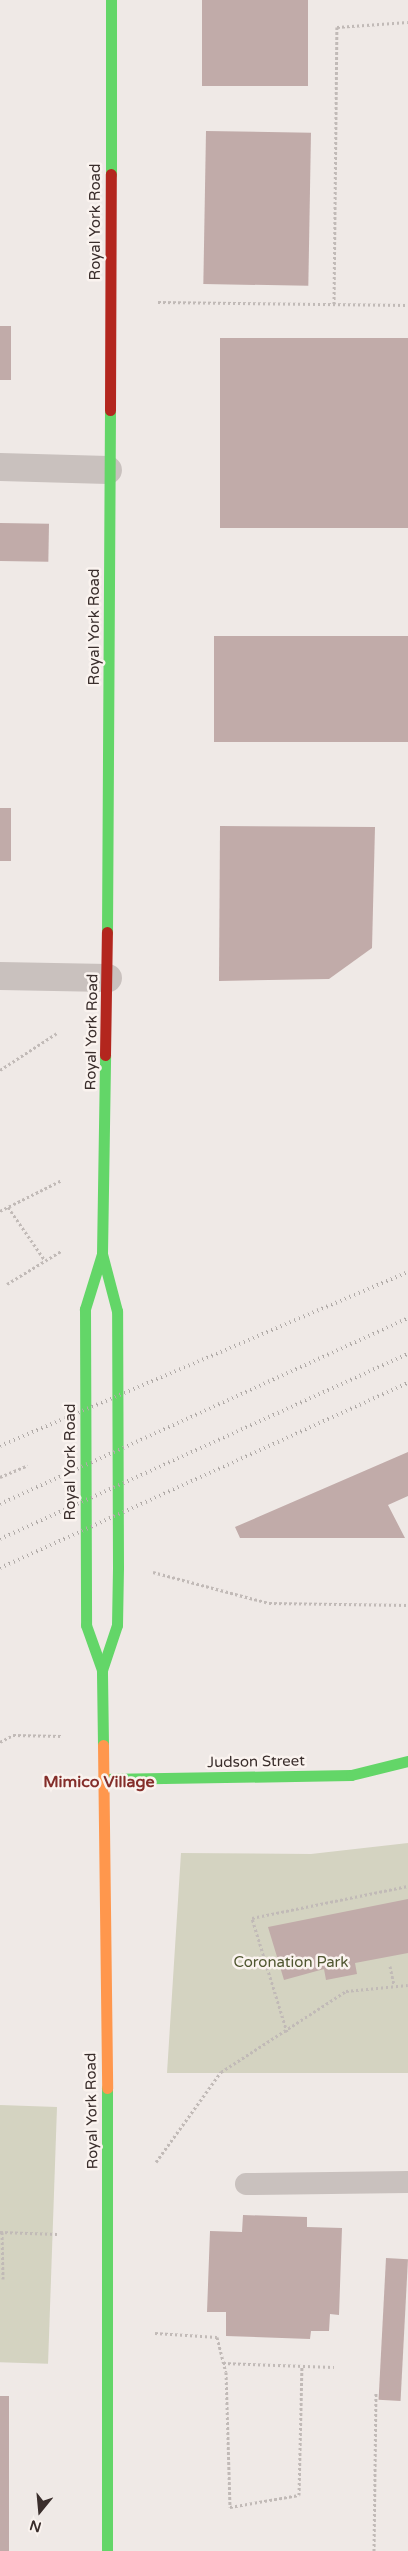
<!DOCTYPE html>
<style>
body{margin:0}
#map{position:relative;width:408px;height:2551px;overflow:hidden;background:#efe9e6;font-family:"Varela Round",sans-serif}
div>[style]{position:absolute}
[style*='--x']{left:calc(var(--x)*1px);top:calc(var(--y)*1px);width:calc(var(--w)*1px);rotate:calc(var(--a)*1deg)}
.green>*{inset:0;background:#d4d3c1;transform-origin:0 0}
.building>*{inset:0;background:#c1aba9;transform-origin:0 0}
.path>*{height:3px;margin-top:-1.5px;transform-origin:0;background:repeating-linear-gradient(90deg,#c1bab7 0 2.5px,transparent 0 5px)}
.lane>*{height:22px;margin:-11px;padding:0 11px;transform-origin:11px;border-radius:11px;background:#c9c1be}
.street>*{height:28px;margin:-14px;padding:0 14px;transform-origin:14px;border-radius:14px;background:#c9c1be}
.fast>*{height:11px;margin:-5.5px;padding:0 5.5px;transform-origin:5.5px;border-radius:5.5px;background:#63d668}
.slow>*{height:11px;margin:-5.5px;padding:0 5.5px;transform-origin:5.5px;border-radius:5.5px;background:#ff974d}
.jam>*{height:11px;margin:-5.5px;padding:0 5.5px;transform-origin:5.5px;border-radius:5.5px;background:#b3261e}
.rail>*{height:4px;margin-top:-2px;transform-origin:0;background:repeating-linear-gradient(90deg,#b1aba8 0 1px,transparent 0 5px)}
span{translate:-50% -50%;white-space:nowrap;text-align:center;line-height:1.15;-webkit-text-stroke:5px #faf3ef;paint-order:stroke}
.street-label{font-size:15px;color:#3a2e2c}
.park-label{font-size:15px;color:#505731}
.neighbourhood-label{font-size:16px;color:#842e2a;font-weight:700}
.north{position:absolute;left:15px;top:2486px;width:50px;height:50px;-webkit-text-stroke:4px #faf3ef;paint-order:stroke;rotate:197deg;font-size:14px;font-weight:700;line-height:20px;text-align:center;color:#3a2e2c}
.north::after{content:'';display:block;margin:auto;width:18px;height:22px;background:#3a2e2c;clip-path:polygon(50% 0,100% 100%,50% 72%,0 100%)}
</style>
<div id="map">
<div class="green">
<div style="clip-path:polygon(408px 1843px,408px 2073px,167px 2073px,181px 1853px,311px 1854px)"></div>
<div style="left:57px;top:2107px;width:257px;height:57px;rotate:92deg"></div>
</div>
<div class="building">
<div style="left:202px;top:0;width:106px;height:86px"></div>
<div style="left:206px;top:131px;width:105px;height:153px;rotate:1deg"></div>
<div style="left:0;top:326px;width:11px;height:54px"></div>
<div style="left:220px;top:338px;width:188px;height:190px"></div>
<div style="left:0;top:523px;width:49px;height:38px;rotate:1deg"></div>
<div style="left:408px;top:636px;width:106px;height:194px;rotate:90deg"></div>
<div style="left:0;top:808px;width:11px;height:53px"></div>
<div style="clip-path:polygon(220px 826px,375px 827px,372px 948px,329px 979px,219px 981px)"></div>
<div style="clip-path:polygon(408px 1452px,408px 1496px,388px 1505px,405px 1538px,240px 1538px,235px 1527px)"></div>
<div style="clip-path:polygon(408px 1899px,408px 1953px,355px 1963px,357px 1974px,326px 1980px,324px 1969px,284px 1980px,268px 1927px)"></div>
<div style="clip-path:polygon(243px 2215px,307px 2217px,307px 2227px,342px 2228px,339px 2315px,330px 2314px,329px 2331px,311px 2331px,310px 2339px,226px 2336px,226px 2312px,207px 2312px,210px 2231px,242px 2232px)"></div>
<div style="left:386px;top:2258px;width:22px;height:142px;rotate:3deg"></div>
<div style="left:0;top:2396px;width:9px;height:155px"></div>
</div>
<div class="path">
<div style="--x:158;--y:302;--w:250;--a:0.7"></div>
<div style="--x:334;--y:304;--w:277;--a:-89.4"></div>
<div style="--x:337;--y:27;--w:71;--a:-4"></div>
<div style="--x:0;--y:1070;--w:68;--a:-33"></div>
<div style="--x:8;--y:1207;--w:63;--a:55.3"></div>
<div style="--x:0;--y:1211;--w:69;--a:-26.6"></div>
<div style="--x:7;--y:1284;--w:63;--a:-31.4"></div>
<div style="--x:0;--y:1477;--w:30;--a:-23"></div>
<div style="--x:153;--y:1572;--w:120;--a:15"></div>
<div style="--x:269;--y:1603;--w:139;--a:0.8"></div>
<div style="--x:0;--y:1742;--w:15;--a:-28"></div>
<div style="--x:13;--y:1735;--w:49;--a:1.2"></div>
<div style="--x:390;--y:1966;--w:19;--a:78"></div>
<div style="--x:287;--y:2032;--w:119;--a:-107.1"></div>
<div style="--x:252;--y:1918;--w:159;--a:-11.6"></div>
<div style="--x:156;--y:2162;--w:111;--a:-54.2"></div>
<div style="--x:221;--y:2072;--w:149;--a:-32.9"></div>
<div style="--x:346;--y:1991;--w:62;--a:-5.5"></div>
<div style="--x:0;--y:2232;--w:57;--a:2"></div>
<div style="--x:2;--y:2232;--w:47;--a:88.8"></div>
<div style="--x:155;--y:2333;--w:62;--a:3.7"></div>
<div style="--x:217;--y:2337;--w:36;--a:76"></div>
<div style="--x:226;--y:2372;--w:135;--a:88.3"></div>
<div style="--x:230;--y:2507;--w:70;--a:-9.9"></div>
<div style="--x:299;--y:2495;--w:129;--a:-88.7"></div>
<div style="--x:223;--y:2363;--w:111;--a:2.1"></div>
<div style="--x:374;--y:2551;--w:158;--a:-89.3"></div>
</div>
<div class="lane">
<div style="--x:246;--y:2184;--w:162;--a:-0.7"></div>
</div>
<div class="street">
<div style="--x:0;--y:467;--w:108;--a:1.6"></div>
<div style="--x:0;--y:976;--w:108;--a:1.1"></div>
</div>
<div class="fast">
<div style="--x:111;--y:174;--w:174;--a:-90"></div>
<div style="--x:107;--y:932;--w:522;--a:-89.67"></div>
<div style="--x:102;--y:1254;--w:58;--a:107.2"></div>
<div style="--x:85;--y:1309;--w:316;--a:89.8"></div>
<div style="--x:86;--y:1625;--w:48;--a:70.4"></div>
<div style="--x:103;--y:1745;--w:75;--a:-90.8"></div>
<div style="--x:102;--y:1670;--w:47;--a:-71.6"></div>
<div style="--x:117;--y:1625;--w:58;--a:-89"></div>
<div style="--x:118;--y:1567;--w:256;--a:-90.2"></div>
<div style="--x:117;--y:1311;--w:59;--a:-104.7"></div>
<div style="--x:102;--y:1254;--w:199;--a:-89.1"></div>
<div style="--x:103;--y:1779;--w:248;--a:-0.9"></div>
<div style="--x:351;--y:1775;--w:59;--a:-13.8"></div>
<div style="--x:107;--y:2551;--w:463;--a:-90"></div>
</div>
<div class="slow">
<div style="--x:103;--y:1745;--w:343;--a:89.3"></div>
</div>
<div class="jam">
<div style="--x:110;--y:410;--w:236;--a:-89.8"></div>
<div style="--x:105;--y:1055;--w:123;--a:-89.1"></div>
</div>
<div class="rail">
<div style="--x:0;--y:1446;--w:444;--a:-23.1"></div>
<div style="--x:0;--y:1504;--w:448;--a:-24.5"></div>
<div style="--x:0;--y:1539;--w:448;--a:-24.4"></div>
<div style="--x:0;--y:1568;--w:448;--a:-24.4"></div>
</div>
<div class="street-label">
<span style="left:96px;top:222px;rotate:-90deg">Royal York Road</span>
<span style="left:95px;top:627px;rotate:-90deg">Royal York Road</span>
<span style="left:92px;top:1032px;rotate:-89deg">Royal York Road</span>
<span style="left:71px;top:1462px;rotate:-90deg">Royal York Road</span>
<span style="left:256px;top:1762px;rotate:-1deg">Judson Street</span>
<span style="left:92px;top:2111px;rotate:-91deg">Royal York Road</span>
</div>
<div class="park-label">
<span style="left:291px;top:1963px">Coronation Park</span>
</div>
<div class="neighbourhood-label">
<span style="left:99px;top:1782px">Mimico Village</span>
</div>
<div class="north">N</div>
</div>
